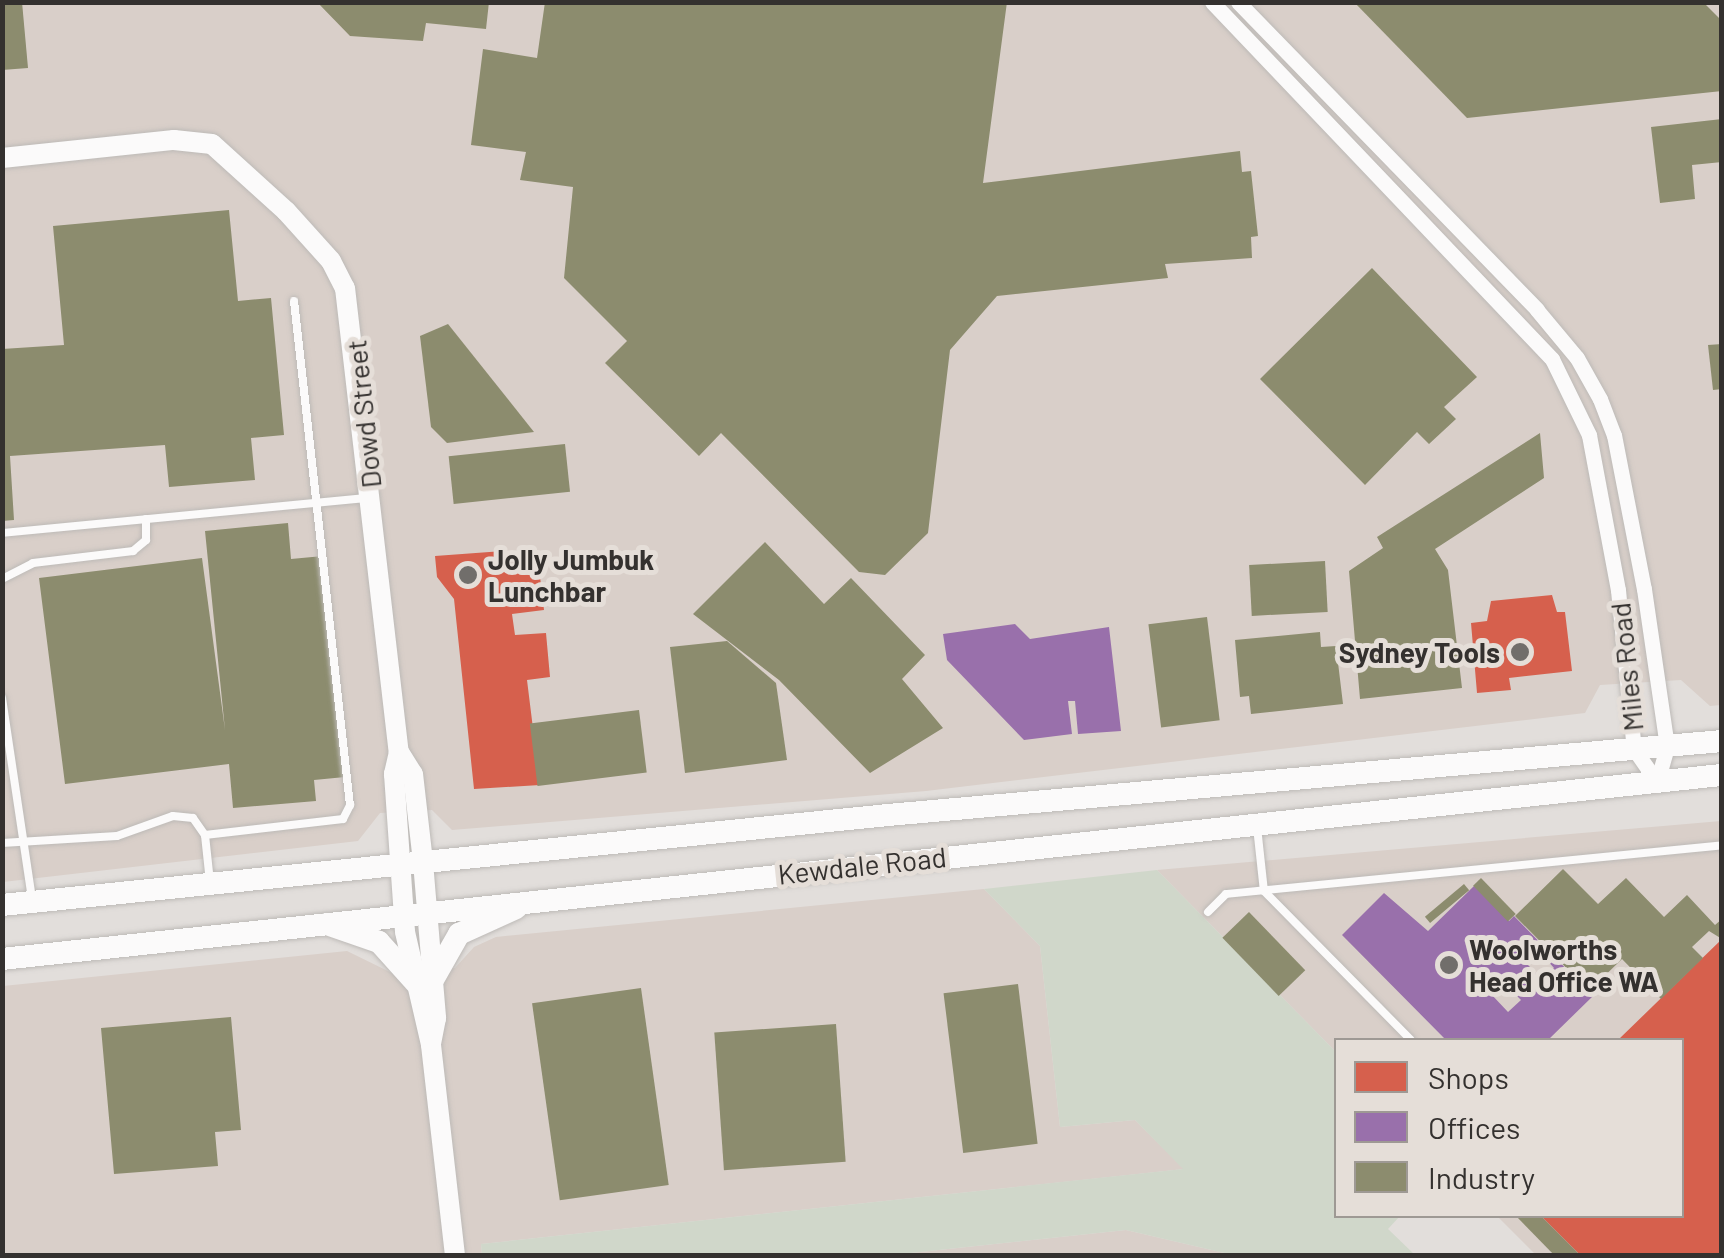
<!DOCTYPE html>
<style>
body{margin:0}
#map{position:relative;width:1724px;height:1258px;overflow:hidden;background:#e2dedb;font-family:Barlow,sans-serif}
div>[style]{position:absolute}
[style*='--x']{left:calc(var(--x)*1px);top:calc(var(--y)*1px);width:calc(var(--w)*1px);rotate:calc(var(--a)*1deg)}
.built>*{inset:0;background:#d9cfc9}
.green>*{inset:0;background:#d0d7ca}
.shops>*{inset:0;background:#d6604d}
.offices>*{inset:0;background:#9970ab}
.industry>*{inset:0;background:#8c8c6e;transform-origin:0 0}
.roads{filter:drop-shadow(0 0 2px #bdbab7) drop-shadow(0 0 2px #bdbab7)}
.lane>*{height:8px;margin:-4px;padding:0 4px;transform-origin:4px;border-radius:4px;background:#fbfafa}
.street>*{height:15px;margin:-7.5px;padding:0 7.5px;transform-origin:7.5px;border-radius:7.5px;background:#fbfafa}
.secondary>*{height:20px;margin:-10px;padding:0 10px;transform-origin:10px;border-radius:10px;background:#fbfafa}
.primary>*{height:22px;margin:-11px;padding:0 11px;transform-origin:11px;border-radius:11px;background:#fbfafa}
.dots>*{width:28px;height:28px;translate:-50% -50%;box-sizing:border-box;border:5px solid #e5ded8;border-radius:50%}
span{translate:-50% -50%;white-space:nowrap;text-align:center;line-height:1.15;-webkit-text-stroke:10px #e5ded8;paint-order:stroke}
.street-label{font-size:28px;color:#34312f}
.poi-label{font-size:28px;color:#34312f;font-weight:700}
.left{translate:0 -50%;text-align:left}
.right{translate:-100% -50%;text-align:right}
.frame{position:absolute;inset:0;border:5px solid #34312f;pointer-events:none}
.legend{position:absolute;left:1334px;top:1038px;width:350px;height:180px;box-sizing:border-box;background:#e5ded8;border:2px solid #9e9994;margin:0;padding:12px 18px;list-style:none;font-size:30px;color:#34312f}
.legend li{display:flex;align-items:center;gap:20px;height:50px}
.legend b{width:50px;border:2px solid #9e9994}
</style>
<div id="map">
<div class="built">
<div style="clip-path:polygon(2px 3px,1721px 3px,1721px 705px,1710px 706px,1681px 680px,1600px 685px,1585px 713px,926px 791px,452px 830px,432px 810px,380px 813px,358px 841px,3px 882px)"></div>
<div style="clip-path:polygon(1721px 821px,1721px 1255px,1536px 1255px,1497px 1216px,1682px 1216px,1682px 1040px,1336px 1040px,1336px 1052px,1157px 870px)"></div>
<div style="clip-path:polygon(984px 889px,1040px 946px,1060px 1127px,1135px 1120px,1184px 1169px,481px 1244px,482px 1255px,3px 1256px,3px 986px,347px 951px,396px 975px,455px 968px,474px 947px,496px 937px)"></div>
<div style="clip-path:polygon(1126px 1230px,1233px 1255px,883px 1256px)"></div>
</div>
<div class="green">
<div style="clip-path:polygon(1157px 870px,1336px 1052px,1336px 1216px,1400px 1216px,1388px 1229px,1415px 1255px,1233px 1255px,1126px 1230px,883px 1256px,482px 1256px,481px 1244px,1183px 1169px,1135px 1120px,1060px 1127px,1040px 946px,984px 889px)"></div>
</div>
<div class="shops">
<div style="clip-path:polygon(503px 551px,506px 572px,539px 568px,544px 610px,512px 614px,515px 635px,546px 633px,550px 677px,527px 680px,540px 785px,474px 789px,454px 599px,437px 577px,435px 556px)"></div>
<div style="clip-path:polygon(1552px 595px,1557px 612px,1565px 612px,1572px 671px,1509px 678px,1511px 690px,1477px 693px,1471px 623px,1487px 621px,1491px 601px)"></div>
<div style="clip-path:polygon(1722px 939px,1722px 1256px,1581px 1256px,1541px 1216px,1682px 1216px,1682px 1040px,1618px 1040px)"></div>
</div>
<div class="offices">
<div style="clip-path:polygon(1015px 624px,1030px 639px,1109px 627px,1121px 731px,1078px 734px,1075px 701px,1068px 701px,1072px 734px,1024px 740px,947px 660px,943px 634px)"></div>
<div style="clip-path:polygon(evenodd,1474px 886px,1509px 921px,1514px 916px,1593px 996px,1548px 1040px,1446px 1040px,1342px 935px,1384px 893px,1428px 931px,1474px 886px,1537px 949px,1554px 968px,1542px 979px,1524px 961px,1537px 949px,1474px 886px,1503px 982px,1521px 1000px,1508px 1012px,1491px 994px,1503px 982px)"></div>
</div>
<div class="industry">
<div style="clip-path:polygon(2px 2px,22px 2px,28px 68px,2px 70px)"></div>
<div style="clip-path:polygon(317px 2px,489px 2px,486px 29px,426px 23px,423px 41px,350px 36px)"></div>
<div style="clip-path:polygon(545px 2px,1007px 2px,983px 183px,1240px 151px,1242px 172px,1251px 171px,1258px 236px,1251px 237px,1252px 258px,1165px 264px,1168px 278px,997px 296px,950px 350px,928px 533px,885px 575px,859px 572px,721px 433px,699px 456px,605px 363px,627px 341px,564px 278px,573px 187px,520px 180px,526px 152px,471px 145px,483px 49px,537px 58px)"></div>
<div style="clip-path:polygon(1354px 2px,1703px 2px,1722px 21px,1722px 91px,1467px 118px)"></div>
<div style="clip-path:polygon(1722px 119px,1722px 162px,1692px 165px,1695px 199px,1660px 203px,1651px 127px)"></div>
<div style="clip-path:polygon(229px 210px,238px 301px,271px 298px,284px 435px,251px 438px,255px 480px,169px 487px,165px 445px,10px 456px,14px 520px,2px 521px,2px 349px,64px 345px,53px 226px)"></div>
<div style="clip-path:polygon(1372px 268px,1477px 377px,1444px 407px,1456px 419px,1429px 444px,1417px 432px,1365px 485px,1260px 379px)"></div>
<div style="clip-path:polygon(448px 324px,534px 432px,447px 443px,431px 427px,420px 336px)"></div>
<div style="clip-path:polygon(1722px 344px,1722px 389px,1713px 390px,1708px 345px)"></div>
<div style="clip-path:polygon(1540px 433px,1544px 478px,1435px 549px,1448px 570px,1462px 688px,1360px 699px,1349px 571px,1383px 548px,1377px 537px)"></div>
<div style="left:565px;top:444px;width:48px;height:117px;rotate:84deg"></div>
<div style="clip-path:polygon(288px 523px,291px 559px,323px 556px,345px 777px,314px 780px,316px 801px,233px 808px,229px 764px,65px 784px,39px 578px,202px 558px,225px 730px,205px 531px)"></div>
<div style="clip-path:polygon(765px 542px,824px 604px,851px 578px,925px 655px,902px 679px,943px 728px,870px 773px,779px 680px,693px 614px)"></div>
<div style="left:1325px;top:561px;width:51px;height:76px;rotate:87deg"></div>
<div style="left:1207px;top:617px;width:104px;height:59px;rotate:83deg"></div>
<div style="clip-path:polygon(1320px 632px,1321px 647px,1336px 646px,1343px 704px,1251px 714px,1249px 696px,1240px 697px,1235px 640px)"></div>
<div style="clip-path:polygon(727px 641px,776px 683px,787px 760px,685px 773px,670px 647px)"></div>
<div style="left:639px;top:710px;width:63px;height:110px;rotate:83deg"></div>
<div style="clip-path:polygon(1563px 869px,1598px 904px,1626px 878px,1664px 917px,1687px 895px,1715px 925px,1722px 919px,1722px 939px,1709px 931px,1692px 947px,1703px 958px,1661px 999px,1622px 959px,1589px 991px,1515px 916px)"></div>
<div style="left:1481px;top:878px;width:50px;height:11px;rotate:46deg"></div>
<div style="left:1464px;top:884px;width:8px;height:51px;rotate:50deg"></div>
<div style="left:1249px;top:912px;width:81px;height:37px;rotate:46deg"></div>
<div style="left:1018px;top:984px;width:161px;height:75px;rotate:83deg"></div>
<div style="left:641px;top:988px;width:199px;height:110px;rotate:82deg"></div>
<div style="clip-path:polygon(231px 1017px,241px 1130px,215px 1132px,218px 1166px,114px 1174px,101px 1028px)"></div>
<div style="left:836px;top:1024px;width:138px;height:122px;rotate:86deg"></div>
<div style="clip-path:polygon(1516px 1216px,1541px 1216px,1581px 1256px,1555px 1256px)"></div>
</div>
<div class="roads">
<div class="lane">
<div style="--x:2;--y:533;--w:367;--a:-5.5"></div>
<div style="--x:2;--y:579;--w:35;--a:-27"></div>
<div style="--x:33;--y:563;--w:101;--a:-6.8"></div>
<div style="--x:133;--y:551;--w:17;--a:-40"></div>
<div style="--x:146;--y:540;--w:21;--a:-90"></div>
<div style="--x:2;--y:698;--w:202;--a:81.5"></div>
<div style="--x:1257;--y:827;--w:64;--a:83.8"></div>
<div style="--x:1264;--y:891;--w:209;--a:45.4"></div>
<div style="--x:2;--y:843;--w:115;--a:-3.5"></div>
<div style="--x:117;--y:836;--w:59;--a:-19.7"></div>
<div style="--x:173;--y:816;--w:20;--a:6"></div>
<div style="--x:193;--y:818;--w:21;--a:55"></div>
<div style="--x:210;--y:882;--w:47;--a:-96.1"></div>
<div style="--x:205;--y:835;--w:139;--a:-6.6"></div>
<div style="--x:343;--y:819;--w:16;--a:-63"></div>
<div style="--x:350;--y:805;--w:507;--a:-96.34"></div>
<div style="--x:1208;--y:912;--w:25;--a:-45"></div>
<div style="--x:1226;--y:894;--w:498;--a:-5.6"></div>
</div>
<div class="street">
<div style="--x:1212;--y:2;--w:493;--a:46.4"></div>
<div style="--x:1552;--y:359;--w:85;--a:64"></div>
<div style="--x:1589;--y:435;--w:158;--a:79.4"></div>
<div style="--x:1618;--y:590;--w:160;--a:84.3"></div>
<div style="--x:1634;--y:749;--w:40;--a:55.1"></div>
<div style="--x:1238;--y:2;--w:429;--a:45.8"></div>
<div style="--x:1537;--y:310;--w:62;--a:50.2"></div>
<div style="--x:1577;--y:358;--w:47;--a:60.7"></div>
<div style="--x:1600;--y:399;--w:39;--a:69"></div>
<div style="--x:1614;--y:435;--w:157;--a:79"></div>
<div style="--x:1644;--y:589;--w:160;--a:81.7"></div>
<div style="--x:1667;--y:747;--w:36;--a:106"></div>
</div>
<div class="secondary">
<div style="--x:2;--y:158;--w:173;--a:-6"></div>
<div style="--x:174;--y:140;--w:38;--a:6"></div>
<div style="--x:212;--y:144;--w:100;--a:42.2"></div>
<div style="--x:286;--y:211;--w:67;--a:48"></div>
<div style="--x:331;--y:261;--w:30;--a:63"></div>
<div style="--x:345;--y:288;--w:467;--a:83.4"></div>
<div style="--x:399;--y:752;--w:23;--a:103"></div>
<div style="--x:394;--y:774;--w:158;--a:86"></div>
<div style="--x:405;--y:932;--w:116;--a:77"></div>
<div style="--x:431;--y:1045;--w:212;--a:83.5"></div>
<div style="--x:399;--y:752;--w:26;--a:58"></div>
<div style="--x:413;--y:774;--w:89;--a:83.5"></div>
<div style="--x:423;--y:862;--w:157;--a:85.2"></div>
<div style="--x:436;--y:1018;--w:25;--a:101"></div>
</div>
<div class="primary">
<div style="--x:2;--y:905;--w:891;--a:-5.8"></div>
<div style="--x:888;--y:815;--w:837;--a:-5.07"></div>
<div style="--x:327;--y:924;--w:55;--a:19.1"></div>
<div style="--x:379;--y:942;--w:55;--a:47.9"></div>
<div style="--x:2;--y:959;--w:1730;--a:-6.11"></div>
<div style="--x:434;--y:978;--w:51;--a:-60.4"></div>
<div style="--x:459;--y:934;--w:63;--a:-24.5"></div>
</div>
</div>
<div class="dots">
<div style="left:468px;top:575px;background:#716e6b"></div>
<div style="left:1520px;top:652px;background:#716e6b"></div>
<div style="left:1449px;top:965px;background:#716e6b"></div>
</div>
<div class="street-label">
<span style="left:363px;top:414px;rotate:-96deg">Dowd Street</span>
<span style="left:1626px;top:667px;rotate:-96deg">Miles Road</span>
<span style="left:862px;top:865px;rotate:-6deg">Kewdale Road</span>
</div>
<div class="poi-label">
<span class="left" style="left:488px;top:575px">Jolly Jumbuk<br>Lunchbar</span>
<span class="right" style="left:1500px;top:652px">Sydney Tools</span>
<span class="left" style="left:1469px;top:965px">Woolworths<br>Head Office WA</span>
</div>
<div class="frame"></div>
<ul class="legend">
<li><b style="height:28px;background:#d6604d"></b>Shops</li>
<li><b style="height:28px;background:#9970ab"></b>Offices</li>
<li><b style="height:28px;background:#8c8c6e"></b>Industry</li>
</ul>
</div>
